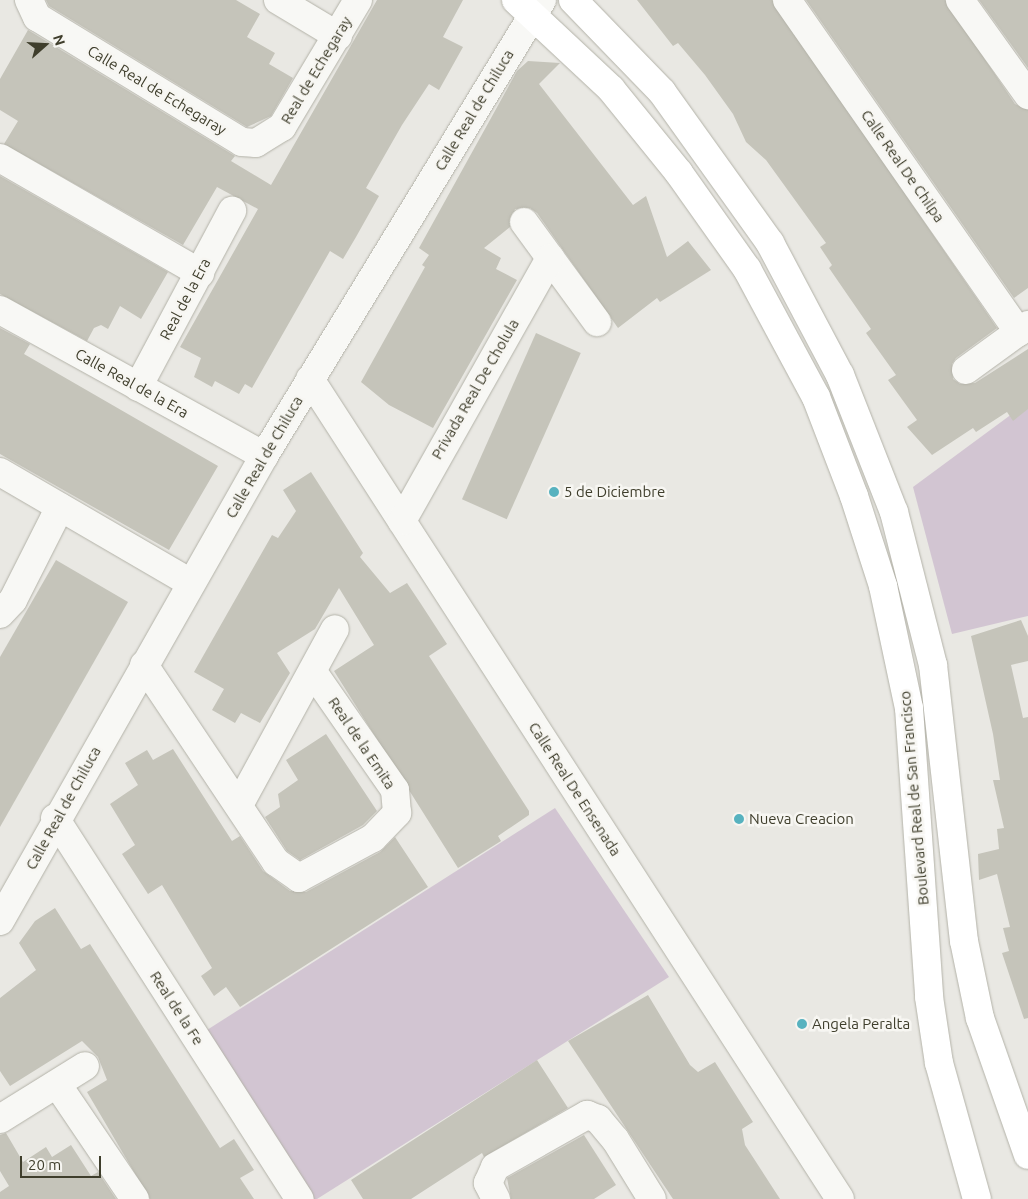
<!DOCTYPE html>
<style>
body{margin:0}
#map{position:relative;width:1028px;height:1199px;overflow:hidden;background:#e9e8e3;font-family:Ubuntu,sans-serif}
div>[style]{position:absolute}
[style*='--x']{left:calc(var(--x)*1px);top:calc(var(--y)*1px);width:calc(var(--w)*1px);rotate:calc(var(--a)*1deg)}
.green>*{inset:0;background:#d2c5d2}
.building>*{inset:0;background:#c5c4ba;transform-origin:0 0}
.roads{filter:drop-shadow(0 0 1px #b3b2a8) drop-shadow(0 0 1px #b3b2a8)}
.minor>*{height:28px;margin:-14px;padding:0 14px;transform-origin:14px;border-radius:14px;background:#f8f8f5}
.major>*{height:28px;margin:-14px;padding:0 14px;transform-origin:14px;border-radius:14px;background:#fff}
.dots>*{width:14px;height:14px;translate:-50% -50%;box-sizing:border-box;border:2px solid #f7f6f2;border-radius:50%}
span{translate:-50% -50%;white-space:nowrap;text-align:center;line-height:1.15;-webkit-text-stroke:5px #f7f6f2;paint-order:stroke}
.street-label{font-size:15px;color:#3f3e2c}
.poi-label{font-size:15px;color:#3f3e2c}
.left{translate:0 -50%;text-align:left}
.north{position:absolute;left:20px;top:20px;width:50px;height:50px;-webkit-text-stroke:4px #f7f6f2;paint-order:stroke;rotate:71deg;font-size:14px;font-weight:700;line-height:20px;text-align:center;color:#3f3e2c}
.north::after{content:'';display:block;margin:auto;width:18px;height:22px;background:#3f3e2c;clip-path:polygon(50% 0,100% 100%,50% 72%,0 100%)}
.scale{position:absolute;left:20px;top:1156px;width:81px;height:22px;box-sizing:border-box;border:2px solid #3f3e2c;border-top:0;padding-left:6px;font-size:15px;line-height:18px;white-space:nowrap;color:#3f3e2c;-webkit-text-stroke:4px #f7f6f2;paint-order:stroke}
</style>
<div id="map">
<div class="green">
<div style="clip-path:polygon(1028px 402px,1028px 616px,952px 634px,913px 487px)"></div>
<div style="clip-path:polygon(555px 808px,669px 977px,317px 1199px,300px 1199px,196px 1037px)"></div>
</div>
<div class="building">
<div style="clip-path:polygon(46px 0,236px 0,260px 14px,247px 37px,275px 53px,269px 64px,293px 78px,271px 116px,247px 127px,49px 6px)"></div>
<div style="clip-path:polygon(377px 0,463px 0,443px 37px,463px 47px,439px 90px,429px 84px,402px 125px,366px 188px,379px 196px,356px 237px,343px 259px,330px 251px,252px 388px,245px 384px,239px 394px,215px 381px,212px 387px,194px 377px,201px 358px,180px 347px,258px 209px,217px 187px,183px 245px,4px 144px,18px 121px,0 110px,0 79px,28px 30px,235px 156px,231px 161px,271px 185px)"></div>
<div style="clip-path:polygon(637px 0,772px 0,997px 328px,956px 358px,952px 364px,953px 379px,960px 384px,975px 383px,1028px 349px,1028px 409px,1013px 421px,1007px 412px,976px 432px,973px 428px,932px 455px,907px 427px,917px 420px,888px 380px,896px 375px,866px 333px,871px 329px,829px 268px,832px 265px,820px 247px,826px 243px,766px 160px,746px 142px,733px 114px,705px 75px,678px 43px,673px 46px)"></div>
<div style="clip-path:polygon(806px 0,945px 0,1015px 104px,1028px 110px,1028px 288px,1014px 298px)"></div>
<div style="clip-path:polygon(979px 0,1028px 0,1028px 68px)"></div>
<div style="clip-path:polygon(528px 61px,560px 63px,539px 84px,633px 205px,646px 196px,667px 257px,688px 241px,711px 270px,660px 302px,657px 298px,618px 328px,537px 213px,530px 208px,515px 209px,510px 227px,484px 248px,501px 258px,496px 269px,517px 280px,433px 428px,389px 405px,361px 382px,425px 267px,422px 265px,429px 255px,419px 248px,517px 71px)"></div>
<div style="clip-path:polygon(0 176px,168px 272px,141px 319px,120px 306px,108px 329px,101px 325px,94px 328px,87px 341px,0 294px)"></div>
<div style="clip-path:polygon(0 328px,30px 344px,24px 354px,218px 466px,169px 550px,0 454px)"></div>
<div style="left:536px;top:333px;width:49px;height:182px;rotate:24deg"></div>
<div style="clip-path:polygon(311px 472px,363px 553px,360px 557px,390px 593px,407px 583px,421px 604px,447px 644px,429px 656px,529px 811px,529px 815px,498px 836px,501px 841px,458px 868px,334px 671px,374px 645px,339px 588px,315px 629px,277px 653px,290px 673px,260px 723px,241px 713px,235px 723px,212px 710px,224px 689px,194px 672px,272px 535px,278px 538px,296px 511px,283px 490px)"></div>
<div style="clip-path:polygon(56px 560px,128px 602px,0 827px,0 657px)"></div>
<div style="clip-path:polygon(1021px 620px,1028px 636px,1028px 661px,1011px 665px,1023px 718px,1028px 717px,1028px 1018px,1024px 1019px,1002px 953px,1009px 951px,1003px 928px,1010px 927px,997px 874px,979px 880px,978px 854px,999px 849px,997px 829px,1004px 828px,993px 780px,1000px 780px,993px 734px,971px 636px)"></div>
<div style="clip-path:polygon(326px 734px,377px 811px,363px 825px,300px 860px,287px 851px,265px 817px,280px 807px,278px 794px,298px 780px,286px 760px)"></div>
<div style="clip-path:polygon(173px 749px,232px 841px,240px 836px,263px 871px,290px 891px,306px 892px,380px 852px,395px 837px,428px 887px,240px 1007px,226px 987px,214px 996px,201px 976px,212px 968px,168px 895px,162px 885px,148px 894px,122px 854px,135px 845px,110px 804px,138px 785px,125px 763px,147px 750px,153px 760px)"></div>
<div style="clip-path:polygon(55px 908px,81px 949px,90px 944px,220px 1148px,234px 1139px,254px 1170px,240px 1178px,254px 1199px,150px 1199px,87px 1092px,107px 1080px,98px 1057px,82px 1041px,10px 1086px,0 1071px,0 998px,36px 970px,19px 943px,35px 921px)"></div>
<div style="clip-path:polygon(648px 995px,690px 1065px,698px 1072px,715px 1062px,753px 1122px,742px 1129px,745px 1145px,780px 1199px,673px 1199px,568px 1041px)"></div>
<div style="clip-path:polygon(537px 1060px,568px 1108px,484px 1157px,482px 1153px,411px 1199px,363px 1199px,351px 1180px)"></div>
<div style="clip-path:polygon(6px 1133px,23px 1162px,46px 1147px,52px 1157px,71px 1145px,91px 1176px,98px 1172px,116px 1199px,0 1199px,0 1192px,9px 1186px,0 1171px,0 1135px)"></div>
<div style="clip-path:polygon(584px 1135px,616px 1185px,594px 1199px,511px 1199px,507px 1178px)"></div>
</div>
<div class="roads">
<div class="minor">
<div style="--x:29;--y:0;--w:19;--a:65"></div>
<div style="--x:37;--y:17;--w:240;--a:31.4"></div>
<div style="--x:242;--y:142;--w:14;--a:4"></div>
<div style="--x:256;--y:143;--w:31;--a:-32"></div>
<div style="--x:282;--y:127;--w:148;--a:-59.1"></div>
<div style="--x:278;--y:0;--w:70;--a:31"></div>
<div style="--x:787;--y:0;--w:405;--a:55.1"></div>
<div style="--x:960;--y:0;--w:117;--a:54.4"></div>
<div style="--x:0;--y:158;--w:231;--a:29.9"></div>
<div style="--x:524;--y:222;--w:124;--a:53.9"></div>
<div style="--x:0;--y:310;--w:302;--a:28.9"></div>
<div style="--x:966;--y:370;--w:77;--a:-36"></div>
<div style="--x:310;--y:379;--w:976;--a:57.12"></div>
<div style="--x:138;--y:387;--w:200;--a:-61.9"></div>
<div style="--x:0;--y:472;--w:221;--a:30.2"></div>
<div style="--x:402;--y:521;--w:302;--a:-60.6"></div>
<div style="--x:0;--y:614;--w:19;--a:-47"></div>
<div style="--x:13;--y:600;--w:104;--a:-63.2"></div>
<div style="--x:144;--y:665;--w:237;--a:56.2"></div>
<div style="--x:276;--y:862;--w:28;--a:35"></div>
<div style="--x:299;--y:878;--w:84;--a:-28.4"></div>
<div style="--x:373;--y:838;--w:35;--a:-46"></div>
<div style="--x:397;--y:813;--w:23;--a:-95"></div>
<div style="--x:395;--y:790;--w:144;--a:-124.8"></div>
<div style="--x:239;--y:805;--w:200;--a:-61.4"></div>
<div style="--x:55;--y:818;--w:453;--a:57.3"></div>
<div style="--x:0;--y:921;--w:535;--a:-60.41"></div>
<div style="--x:264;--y:456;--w:534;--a:-58.63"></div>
<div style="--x:57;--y:1084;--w:139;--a:55.9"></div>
<div style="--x:0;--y:1119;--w:100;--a:-31.9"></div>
<div style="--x:496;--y:1199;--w:18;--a:-117"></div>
<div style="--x:488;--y:1183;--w:17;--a:-66"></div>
<div style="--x:495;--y:1167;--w:106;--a:-29.5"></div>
<div style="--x:587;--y:1115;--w:12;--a:20"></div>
<div style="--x:598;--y:1119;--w:26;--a:50"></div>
<div style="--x:615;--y:1139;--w:70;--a:58.3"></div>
</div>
<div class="major">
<div style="--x:516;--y:0;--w:130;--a:43.1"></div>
<div style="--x:611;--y:89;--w:108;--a:51"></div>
<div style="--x:679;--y:173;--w:118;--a:54.7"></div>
<div style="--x:747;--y:269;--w:145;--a:61.7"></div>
<div style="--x:816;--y:397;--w:106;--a:69"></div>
<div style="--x:854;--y:496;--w:95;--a:72.1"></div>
<div style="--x:883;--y:586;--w:125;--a:78"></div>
<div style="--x:909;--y:708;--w:290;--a:86"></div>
<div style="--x:929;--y:997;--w:67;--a:81.4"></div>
<div style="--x:939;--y:1063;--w:141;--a:74.4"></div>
<div style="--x:573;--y:0;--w:128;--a:45.9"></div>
<div style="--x:662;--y:92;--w:186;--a:54.4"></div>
<div style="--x:770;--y:243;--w:149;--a:62.1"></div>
<div style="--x:840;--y:375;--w:147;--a:68.5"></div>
<div style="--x:894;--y:512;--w:158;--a:75.7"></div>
<div style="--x:933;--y:665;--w:278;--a:83.6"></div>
<div style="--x:964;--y:941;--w:79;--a:78.3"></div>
<div style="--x:980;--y:1018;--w:145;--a:70.7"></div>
</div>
</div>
<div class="dots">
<div style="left:554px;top:492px;background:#57b2bf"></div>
<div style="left:739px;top:819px;background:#57b2bf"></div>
<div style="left:802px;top:1024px;background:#57b2bf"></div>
</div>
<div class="street-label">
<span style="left:316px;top:70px;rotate:-59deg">Real de Echegaray</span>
<span style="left:157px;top:90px;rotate:31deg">Calle Real de Echegaray</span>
<span style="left:474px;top:110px;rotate:-59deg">Calle Real de Chiluca</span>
<span style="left:903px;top:166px;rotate:55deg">Calle Real De Chilpa</span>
<span style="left:185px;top:299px;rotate:-62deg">Real de la Era</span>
<span style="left:132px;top:383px;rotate:29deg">Calle Real de la Era</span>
<span style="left:475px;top:389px;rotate:-60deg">Privada Real De Cholula</span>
<span style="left:264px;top:457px;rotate:-60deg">Calle Real de Chiluca</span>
<span style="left:362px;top:743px;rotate:56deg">Real de la Emita</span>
<span style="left:575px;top:789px;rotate:57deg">Calle Real De Ensenada</span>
<span style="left:914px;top:798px;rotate:-95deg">Boulevard Real de San Francisco</span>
<span style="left:63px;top:808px;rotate:-61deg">Calle Real de Chiluca</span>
<span style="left:177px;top:1008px;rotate:57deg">Real de la Fe</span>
</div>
<div class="poi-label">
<span class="left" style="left:564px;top:492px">5 de Diciembre</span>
<span class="left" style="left:749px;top:819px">Nueva Creacion</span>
<span class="left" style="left:812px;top:1024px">Angela Peralta</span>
</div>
<div class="north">N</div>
<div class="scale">20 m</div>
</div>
